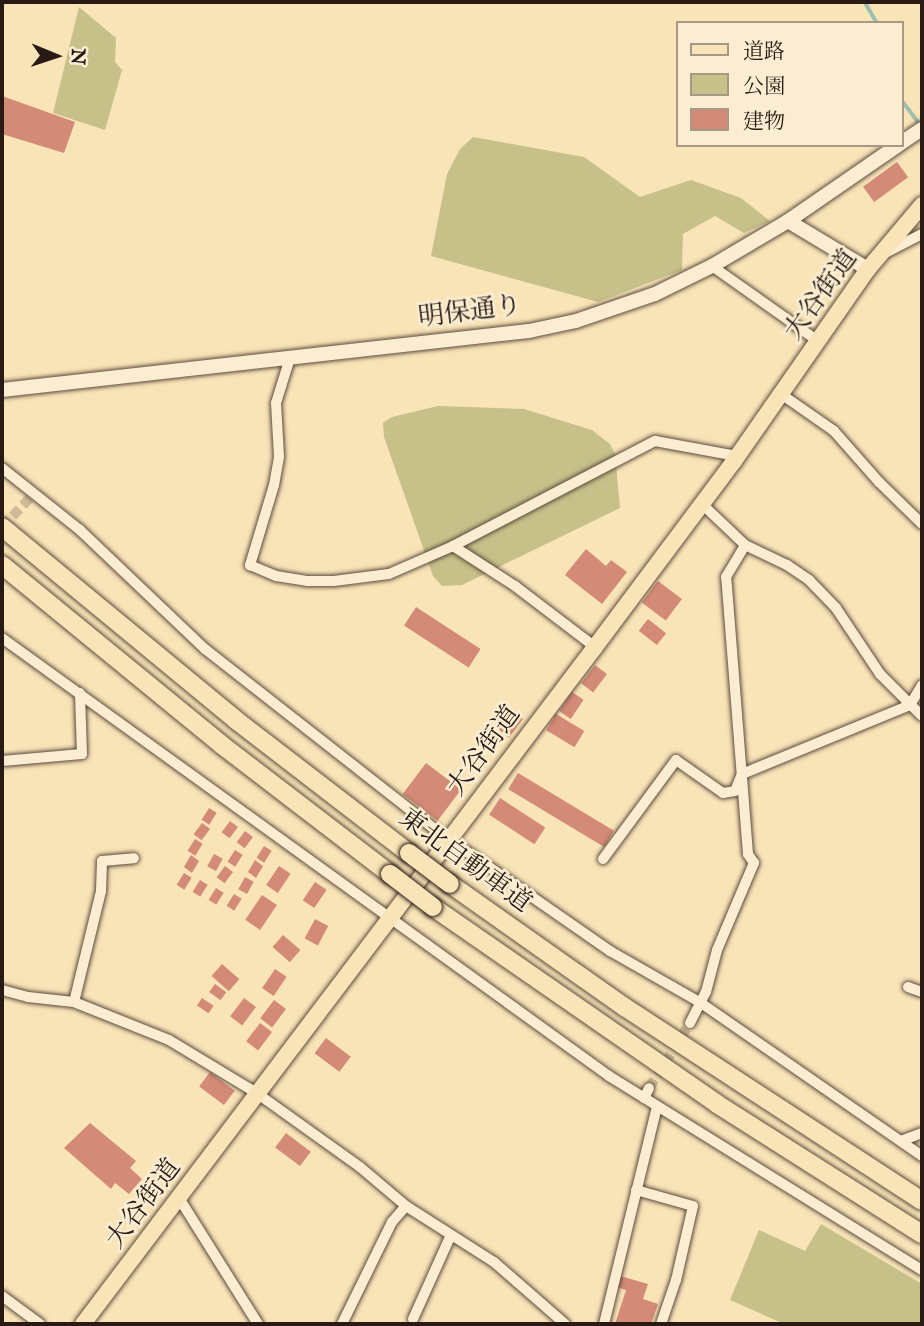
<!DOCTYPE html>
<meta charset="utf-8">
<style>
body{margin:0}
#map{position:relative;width:924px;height:1326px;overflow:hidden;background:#f9e4b8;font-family:"IM FELL English","Noto Serif JP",serif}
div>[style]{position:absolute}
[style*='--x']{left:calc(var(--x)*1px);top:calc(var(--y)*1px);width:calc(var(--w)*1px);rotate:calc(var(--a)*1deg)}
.green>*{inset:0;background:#c6c189}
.stream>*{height:3.5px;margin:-1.75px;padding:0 1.75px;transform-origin:1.75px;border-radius:1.75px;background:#9ebfae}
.building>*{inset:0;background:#d38a77;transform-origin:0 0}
.street-tunnel>*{height:10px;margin-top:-5px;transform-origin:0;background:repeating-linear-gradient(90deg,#cfbc97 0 10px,transparent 0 15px)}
.roads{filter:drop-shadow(0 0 2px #5d4c3e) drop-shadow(0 0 2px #5d4c3e)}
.street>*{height:10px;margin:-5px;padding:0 5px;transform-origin:5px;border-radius:5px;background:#fbedd1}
.secondary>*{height:14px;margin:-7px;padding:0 7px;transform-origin:7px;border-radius:7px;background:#fbedd1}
.primary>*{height:16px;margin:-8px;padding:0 8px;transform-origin:8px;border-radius:8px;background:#f9e4b8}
.highway>*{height:18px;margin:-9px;padding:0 9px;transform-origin:9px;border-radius:9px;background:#f9e4b8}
.bridges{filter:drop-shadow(0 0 2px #291a15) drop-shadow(0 0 2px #291a15)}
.highway-bridge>*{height:18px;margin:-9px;padding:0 9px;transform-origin:9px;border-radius:9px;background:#f9e4b8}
span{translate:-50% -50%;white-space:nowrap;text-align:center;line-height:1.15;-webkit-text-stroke:5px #fbedd1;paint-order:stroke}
.street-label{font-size:26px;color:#291a15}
.frame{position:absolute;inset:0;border:4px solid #291a15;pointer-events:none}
.legend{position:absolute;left:676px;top:21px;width:228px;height:126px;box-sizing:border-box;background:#fbedd1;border:2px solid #a79986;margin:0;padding:9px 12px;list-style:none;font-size:21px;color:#291a15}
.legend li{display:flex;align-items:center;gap:14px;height:35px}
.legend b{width:35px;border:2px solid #a79986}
.north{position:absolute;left:21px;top:21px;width:70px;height:70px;-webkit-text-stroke:5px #fbedd1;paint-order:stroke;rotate:92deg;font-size:19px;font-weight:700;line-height:28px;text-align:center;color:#291a15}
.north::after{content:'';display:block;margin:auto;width:24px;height:32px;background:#291a15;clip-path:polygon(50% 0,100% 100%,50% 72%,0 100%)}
</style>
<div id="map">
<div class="green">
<div style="clip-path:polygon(79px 7px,116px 38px,115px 62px,122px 70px,105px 130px,53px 113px)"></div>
<div style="clip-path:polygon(473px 137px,584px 157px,640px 197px,691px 180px,741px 198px,770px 221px,744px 233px,715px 216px,683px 234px,682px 270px,598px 302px,431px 256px,447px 174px,460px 149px)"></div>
<div style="clip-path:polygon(438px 406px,524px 409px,592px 430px,610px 444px,615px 454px,620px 508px,462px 585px,442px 586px,433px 576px,384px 437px,383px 423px,392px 417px)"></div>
<div style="clip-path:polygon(821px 1224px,922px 1284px,922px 1324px,784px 1324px,730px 1300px,759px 1230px,805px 1251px)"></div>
</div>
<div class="stream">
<div style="--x:865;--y:2;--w:24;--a:60"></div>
<div style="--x:901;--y:99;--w:34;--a:53"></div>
</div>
<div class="building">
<div style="clip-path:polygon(2px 96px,75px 122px,64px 153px,2px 134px)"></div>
<div style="left:897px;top:162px;width:19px;height:42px;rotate:54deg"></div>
<div style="clip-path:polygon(586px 549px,606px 566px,611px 560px,627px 572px,602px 604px,565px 575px)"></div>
<div style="left:658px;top:581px;width:30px;height:27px;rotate:37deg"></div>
<div style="left:416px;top:607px;width:77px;height:22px;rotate:33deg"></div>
<div style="left:648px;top:619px;width:23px;height:15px;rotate:38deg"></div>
<div style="left:595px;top:665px;width:15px;height:23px;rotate:37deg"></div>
<div style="left:572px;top:692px;width:14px;height:23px;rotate:34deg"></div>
<div style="left:511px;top:710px;width:15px;height:23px;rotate:37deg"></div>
<div style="left:556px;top:714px;width:33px;height:19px;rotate:31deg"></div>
<div style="left:426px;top:763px;width:44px;height:39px;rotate:37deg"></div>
<div style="left:518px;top:773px;width:112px;height:19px;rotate:31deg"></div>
<div style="left:500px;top:798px;width:54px;height:20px;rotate:33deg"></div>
<div style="left:209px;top:808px;width:9px;height:14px;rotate:32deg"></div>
<div style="left:230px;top:821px;width:10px;height:14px;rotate:37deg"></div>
<div style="left:202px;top:823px;width:10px;height:14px;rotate:37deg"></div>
<div style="left:245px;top:831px;width:10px;height:14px;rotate:37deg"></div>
<div style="left:195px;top:839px;width:9px;height:14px;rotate:32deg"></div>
<div style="left:264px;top:846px;width:9px;height:14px;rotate:32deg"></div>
<div style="left:235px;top:850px;width:9px;height:14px;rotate:32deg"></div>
<div style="left:214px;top:854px;width:10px;height:14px;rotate:29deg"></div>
<div style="clip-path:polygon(191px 855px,199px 861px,192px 873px,184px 867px)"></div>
<div style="clip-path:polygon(255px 860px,263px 866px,256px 878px,248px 872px)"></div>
<div style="left:225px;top:866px;width:10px;height:14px;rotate:37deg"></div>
<div style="left:279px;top:866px;width:14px;height:23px;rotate:34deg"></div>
<div style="left:184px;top:873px;width:9px;height:14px;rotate:32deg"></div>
<div style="left:245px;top:877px;width:10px;height:14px;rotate:29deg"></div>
<div style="left:200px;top:880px;width:9px;height:14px;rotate:32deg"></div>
<div style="left:315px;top:882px;width:14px;height:22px;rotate:34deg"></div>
<div style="left:216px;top:888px;width:9px;height:14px;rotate:32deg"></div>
<div style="left:234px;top:894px;width:9px;height:14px;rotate:32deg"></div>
<div style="left:262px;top:895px;width:18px;height:30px;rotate:34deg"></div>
<div style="left:315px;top:919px;width:15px;height:22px;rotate:28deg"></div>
<div style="left:283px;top:935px;width:23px;height:16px;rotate:41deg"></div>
<div style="left:222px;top:964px;width:23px;height:16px;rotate:41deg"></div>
<div style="left:275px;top:969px;width:14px;height:23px;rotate:34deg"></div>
<div style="left:215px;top:984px;width:14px;height:10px;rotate:36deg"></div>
<div style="left:202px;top:998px;width:14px;height:9px;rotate:34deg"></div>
<div style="left:244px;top:998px;width:15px;height:23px;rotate:37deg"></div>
<div style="left:274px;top:1000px;width:15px;height:23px;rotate:37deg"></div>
<div style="left:260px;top:1023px;width:15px;height:23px;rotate:37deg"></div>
<div style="left:326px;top:1038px;width:31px;height:19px;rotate:37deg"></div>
<div style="left:210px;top:1072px;width:31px;height:18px;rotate:37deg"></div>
<div style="clip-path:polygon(90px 1123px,136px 1161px,130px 1168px,142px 1179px,129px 1194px,115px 1183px,111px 1189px,64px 1148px)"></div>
<div style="left:286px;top:1133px;width:31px;height:18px;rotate:37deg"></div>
<div style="clip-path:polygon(620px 1276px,648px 1284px,643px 1299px,658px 1304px,651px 1324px,615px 1324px,626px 1290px,616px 1287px)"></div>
</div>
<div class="street-tunnel">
<div style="--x:2;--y:527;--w:40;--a:-46"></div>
<div style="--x:649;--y:1088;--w:77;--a:-57.8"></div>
</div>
<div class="roads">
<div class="street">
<div style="--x:885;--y:253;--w:42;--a:-27.2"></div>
<div style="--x:712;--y:266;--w:130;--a:35.3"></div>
<div style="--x:290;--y:358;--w:47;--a:107.3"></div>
<div style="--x:276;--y:403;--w:54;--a:86.8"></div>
<div style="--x:279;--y:457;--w:28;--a:100"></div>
<div style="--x:274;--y:485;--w:84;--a:106.7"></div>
<div style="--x:250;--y:565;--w:28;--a:23"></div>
<div style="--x:276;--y:576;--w:31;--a:9"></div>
<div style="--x:307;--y:581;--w:27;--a:0"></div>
<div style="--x:334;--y:581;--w:55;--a:-7.3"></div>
<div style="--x:389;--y:574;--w:70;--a:-23.6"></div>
<div style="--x:453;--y:546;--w:74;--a:32.8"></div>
<div style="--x:515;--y:586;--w:101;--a:37.3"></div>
<div style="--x:781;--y:394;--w:65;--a:34.9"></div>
<div style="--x:834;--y:431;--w:68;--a:48.6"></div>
<div style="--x:879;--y:482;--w:60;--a:44.3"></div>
<div style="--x:2;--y:468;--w:100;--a:38.5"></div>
<div style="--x:80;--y:530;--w:173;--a:43.6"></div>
<div style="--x:205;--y:649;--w:290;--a:38.1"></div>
<div style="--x:433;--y:828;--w:216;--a:34.8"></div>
<div style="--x:610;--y:951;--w:105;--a:29.7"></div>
<div style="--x:701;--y:1003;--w:269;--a:34.7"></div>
<div style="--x:702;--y:504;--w:59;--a:43.6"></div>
<div style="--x:745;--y:545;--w:47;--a:25.5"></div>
<div style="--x:787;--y:565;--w:27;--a:34"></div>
<div style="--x:809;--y:580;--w:39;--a:46"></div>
<div style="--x:836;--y:608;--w:79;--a:56.3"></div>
<div style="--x:880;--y:674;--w:59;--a:45"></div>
<div style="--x:453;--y:546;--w:228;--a:-27.5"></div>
<div style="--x:655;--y:441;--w:83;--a:10.4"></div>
<div style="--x:2;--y:638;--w:749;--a:35.81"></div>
<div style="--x:609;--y:1076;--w:368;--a:31.8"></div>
<div style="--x:2;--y:761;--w:80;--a:-5"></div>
<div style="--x:82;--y:754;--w:61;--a:-91.9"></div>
<div style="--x:603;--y:859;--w:123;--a:-53.6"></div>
<div style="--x:676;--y:760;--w:57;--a:35.1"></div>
<div style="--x:723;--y:793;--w:12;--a:-9"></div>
<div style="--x:735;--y:791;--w:18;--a:-68"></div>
<div style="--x:742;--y:774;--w:182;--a:-22.3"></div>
<div style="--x:910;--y:705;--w:23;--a:-59"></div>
<div style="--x:908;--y:987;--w:15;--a:20"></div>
<div style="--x:2;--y:990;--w:27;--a:15"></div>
<div style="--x:28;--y:997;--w:46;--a:6.2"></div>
<div style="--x:74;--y:1002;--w:102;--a:21.8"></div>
<div style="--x:169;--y:1040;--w:104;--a:31.2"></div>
<div style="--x:258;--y:1094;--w:125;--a:35.6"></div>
<div style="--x:360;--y:1167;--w:60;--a:40.3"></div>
<div style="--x:406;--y:1206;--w:104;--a:32.5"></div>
<div style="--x:494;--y:1262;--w:94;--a:41.1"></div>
<div style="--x:74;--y:1002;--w:114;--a:-76.3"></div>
<div style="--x:101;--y:891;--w:30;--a:-88"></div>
<div style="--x:102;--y:861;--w:32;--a:-5"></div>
<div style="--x:690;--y:1023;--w:35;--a:-63"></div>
<div style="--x:706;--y:992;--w:43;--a:-75.3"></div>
<div style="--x:717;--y:950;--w:95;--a:-67"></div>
<div style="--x:754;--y:863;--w:11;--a:-124"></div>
<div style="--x:748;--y:854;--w:278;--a:-94.5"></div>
<div style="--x:726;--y:577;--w:37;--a:-59"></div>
<div style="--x:644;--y:1098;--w:11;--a:-63"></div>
<div style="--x:901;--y:1141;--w:22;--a:-21"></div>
<div style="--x:636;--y:1190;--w:59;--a:15.7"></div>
<div style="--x:693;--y:1206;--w:76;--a:102.9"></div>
<div style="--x:676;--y:1280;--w:46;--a:108.8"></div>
<div style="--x:179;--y:1198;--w:149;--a:57.9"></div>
<div style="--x:2;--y:1296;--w:47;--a:36.4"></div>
<div style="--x:413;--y:1319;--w:92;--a:-65.7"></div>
<div style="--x:342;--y:1324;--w:114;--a:-63.9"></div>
<div style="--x:392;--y:1222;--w:21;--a:-49"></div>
<div style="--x:604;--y:1324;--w:224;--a:-76.3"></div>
</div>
<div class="secondary">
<div style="--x:901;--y:143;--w:25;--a:-34"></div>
<div style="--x:788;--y:221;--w:93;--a:31"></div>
<div style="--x:2;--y:390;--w:530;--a:-6.39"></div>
<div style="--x:529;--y:331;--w:48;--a:-12"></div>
<div style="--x:576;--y:321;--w:83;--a:-18.9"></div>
<div style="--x:655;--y:294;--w:64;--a:-26.2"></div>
<div style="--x:712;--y:266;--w:88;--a:-30.6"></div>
<div style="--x:788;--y:221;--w:134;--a:-34.6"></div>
</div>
<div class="primary">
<div style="--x:83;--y:1324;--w:849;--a:-52.9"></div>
<div style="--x:595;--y:647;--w:232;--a:-53.2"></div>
<div style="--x:734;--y:461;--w:234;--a:-55.1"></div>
<div style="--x:868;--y:269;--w:84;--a:-49.8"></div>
</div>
<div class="highway">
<div style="--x:2;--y:527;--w:303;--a:39.5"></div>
<div style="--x:236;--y:720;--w:218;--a:37.6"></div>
<div style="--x:2;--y:565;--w:284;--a:39.3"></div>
<div style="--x:222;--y:745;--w:212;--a:37.5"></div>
<div style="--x:450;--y:884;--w:215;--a:35.2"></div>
<div style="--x:626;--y:1008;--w:353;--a:33.1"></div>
<div style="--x:433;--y:907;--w:346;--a:34.7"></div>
<div style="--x:717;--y:1104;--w:243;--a:32.4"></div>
</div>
</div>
<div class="bridges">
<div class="highway-bridge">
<div style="--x:409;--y:853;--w:51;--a:37.1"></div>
<div style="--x:390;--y:874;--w:54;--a:37.5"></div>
</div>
</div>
<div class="street-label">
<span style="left:821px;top:295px;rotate:-54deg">大谷街道</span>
<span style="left:470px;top:312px;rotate:-7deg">明保通り</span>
<span style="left:484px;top:751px;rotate:-54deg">大谷街道</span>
<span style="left:465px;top:861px;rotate:36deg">東北自動車道</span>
<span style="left:144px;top:1204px;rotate:-53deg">大谷街道</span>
</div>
<div class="frame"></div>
<ul class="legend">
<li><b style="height:9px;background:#f9e4b8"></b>道路</li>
<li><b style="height:19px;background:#c6c189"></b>公園</li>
<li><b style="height:19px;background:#d38a77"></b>建物</li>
</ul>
<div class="north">N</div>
</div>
